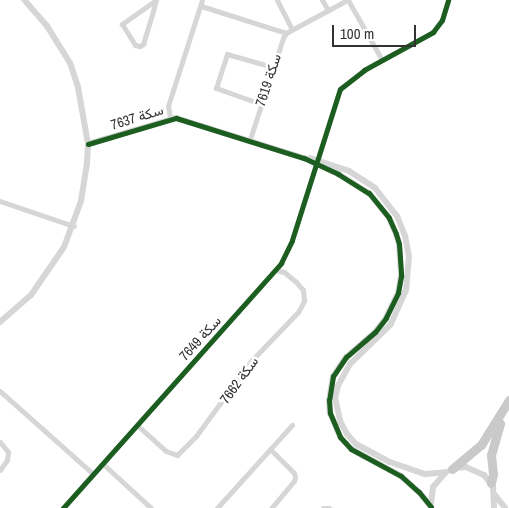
<!DOCTYPE html>
<meta charset="utf-8">
<style>
body{margin:0}
#map{position:relative;width:509px;height:508px;overflow:hidden;background:#fff;font-family:"Archivo Narrow",Vazirmatn,sans-serif}
div>[style]{position:absolute}
[style*='--x']{left:calc(var(--x)*1px);top:calc(var(--y)*1px);width:calc(var(--w)*1px);rotate:calc(var(--a)*1deg)}
.minor>*{height:5px;margin:-2.5px;padding:0 2.5px;transform-origin:2.5px;border-radius:2.5px;background:#d6d6d6}
.tertiary>*{height:6px;margin:-3px;padding:0 3px;transform-origin:3px;border-radius:3px;background:#d6d6d6}
.primary>*{height:9px;margin:-4.5px;padding:0 4.5px;transform-origin:4.5px;border-radius:4.5px;background:#c9c9c9}
.cycleway>*{height:5px;margin:-2.5px;padding:0 2.5px;transform-origin:2.5px;border-radius:2.5px;background:#1b5e20}
span{translate:-50% -50%;white-space:nowrap;text-align:center;line-height:1.15;-webkit-text-stroke:5px #fff;paint-order:stroke}
.street-label{font-size:14px;color:#323232}
.scale{position:absolute;left:332px;top:25px;width:84px;height:22px;box-sizing:border-box;border:2px solid #323232;border-top:0;padding-left:6px;font-size:15px;line-height:18px;white-space:nowrap;color:#323232;-webkit-text-stroke:4px #fff;paint-order:stroke}
</style>
<div id="map">
<div class="minor">
<div style="--x:156;--y:0;--w:42;--a:144.8"></div>
<div style="--x:122;--y:24;--w:25;--a:58"></div>
<div style="--x:135;--y:45;--w:5;--a:11"></div>
<div style="--x:140;--y:46;--w:4;--a:-34"></div>
<div style="--x:143;--y:44;--w:34;--a:-73"></div>
<div style="--x:153;--y:11;--w:11;--a:-75"></div>
<div style="--x:277;--y:0;--w:33;--a:63"></div>
<div style="--x:322;--y:0;--w:12;--a:59"></div>
<div style="--x:348;--y:0;--w:69;--a:60.5"></div>
<div style="--x:201;--y:6;--w:89;--a:17.6"></div>
<div style="--x:261;--y:104;--w:48;--a:-160.4"></div>
<div style="--x:216;--y:88;--w:36;--a:-72"></div>
<div style="--x:227;--y:54;--w:48;--a:15.8"></div>
<div style="--x:170;--y:118;--w:12;--a:-99"></div>
<div style="--x:168;--y:106;--w:111;--a:-72.2"></div>
<div style="--x:250;--y:139;--w:106;--a:-71.9"></div>
<div style="--x:283;--y:38;--w:6;--a:-59"></div>
<div style="--x:286;--y:33;--w:69;--a:-28.4"></div>
<div style="--x:0;--y:201;--w:78;--a:18.7"></div>
<div style="--x:0;--y:391;--w:125;--a:41.7"></div>
<div style="--x:137;--y:425;--w:39;--a:42"></div>
<div style="--x:166;--y:451;--w:12;--a:20"></div>
<div style="--x:177;--y:455;--w:27;--a:-45"></div>
<div style="--x:196;--y:436;--w:93;--a:-53.7"></div>
<div style="--x:251;--y:361;--w:68;--a:-46.2"></div>
<div style="--x:298;--y:312;--w:13;--a:-61"></div>
<div style="--x:304;--y:301;--w:11;--a:-95"></div>
<div style="--x:303;--y:290;--w:11;--a:-131"></div>
<div style="--x:296;--y:282;--w:16;--a:-140"></div>
<div style="--x:284;--y:272;--w:9;--a:-167"></div>
<div style="--x:0;--y:442;--w:13;--a:51"></div>
<div style="--x:8;--y:452;--w:8;--a:97"></div>
<div style="--x:7;--y:460;--w:12;--a:125"></div>
<div style="--x:270;--y:449;--w:34;--a:45"></div>
<div style="--x:294;--y:473;--w:4;--a:76"></div>
<div style="--x:295;--y:477;--w:4;--a:104"></div>
<div style="--x:294;--y:481;--w:35;--a:130"></div>
<div style="--x:103;--y:464;--w:65;--a:42.5"></div>
<div style="--x:63;--y:508;--w:328;--a:-48.3"></div>
<div style="--x:281;--y:263;--w:25;--a:-64"></div>
<div style="--x:292;--y:240;--w:158;--a:-72.4"></div>
<div style="--x:340;--y:89;--w:31;--a:-38"></div>
<div style="--x:364;--y:70;--w:79;--a:-28.8"></div>
<div style="--x:433;--y:32;--w:15;--a:-53"></div>
<div style="--x:442;--y:20;--w:21;--a:-73"></div>
<div style="--x:217;--y:508;--w:112;--a:-47.9"></div>
<div style="--x:323;--y:508;--w:6;--a:0"></div>
</div>
<div class="tertiary">
<div style="--x:88;--y:144;--w:92;--a:-16.5"></div>
<div style="--x:176;--y:118;--w:134;--a:17.4"></div>
<div style="--x:304;--y:158;--w:38;--a:25"></div>
<div style="--x:338;--y:174;--w:36;--a:32"></div>
<div style="--x:369;--y:193;--w:32;--a:51"></div>
<div style="--x:389;--y:218;--w:17;--a:66"></div>
<div style="--x:396;--y:234;--w:10;--a:73"></div>
<div style="--x:399;--y:244;--w:32;--a:86"></div>
<div style="--x:401;--y:276;--w:17;--a:100"></div>
<div style="--x:398;--y:293;--w:28;--a:116"></div>
<div style="--x:386;--y:318;--w:18;--a:128"></div>
<div style="--x:375;--y:332;--w:38;--a:139"></div>
<div style="--x:346;--y:357;--w:23;--a:124"></div>
<div style="--x:333;--y:376;--w:24;--a:99"></div>
<div style="--x:329;--y:400;--w:13;--a:86"></div>
<div style="--x:330;--y:413;--w:26;--a:67"></div>
<div style="--x:340;--y:437;--w:16;--a:47"></div>
<div style="--x:351;--y:449;--w:57;--a:28.4"></div>
<div style="--x:401;--y:476;--w:24;--a:42"></div>
<div style="--x:419;--y:492;--w:19;--a:51"></div>
<div style="--x:310;--y:158;--w:41;--a:18.4"></div>
<div style="--x:349;--y:171;--w:31;--a:33"></div>
<div style="--x:375;--y:188;--w:36;--a:52"></div>
<div style="--x:397;--y:216;--w:22;--a:68"></div>
<div style="--x:405;--y:236;--w:20;--a:79"></div>
<div style="--x:409;--y:256;--w:34;--a:95"></div>
<div style="--x:406;--y:290;--w:37;--a:114"></div>
<div style="--x:391;--y:324;--w:57;--a:135.7"></div>
<div style="--x:350;--y:364;--w:25;--a:119"></div>
<div style="--x:338;--y:386;--w:12;--a:104"></div>
<div style="--x:335;--y:398;--w:26;--a:77"></div>
<div style="--x:341;--y:423;--w:13;--a:61"></div>
<div style="--x:347;--y:434;--w:13;--a:48"></div>
<div style="--x:356;--y:444;--w:38;--a:28"></div>
<div style="--x:390;--y:462;--w:37;--a:19"></div>
<div style="--x:425;--y:474;--w:21;--a:-5"></div>
<div style="--x:0;--y:322;--w:41;--a:-41.1"></div>
<div style="--x:31;--y:295;--w:58;--a:-55.5"></div>
<div style="--x:64;--y:247;--w:49;--a:-69.7"></div>
<div style="--x:81;--y:201;--w:38;--a:-81"></div>
<div style="--x:87;--y:163;--w:19;--a:-87"></div>
<div style="--x:88;--y:144;--w:58;--a:-100"></div>
<div style="--x:78;--y:87;--w:25;--a:-108"></div>
<div style="--x:70;--y:63;--w:44;--a:-121.9"></div>
<div style="--x:47;--y:26;--w:35;--a:-131"></div>
<div style="--x:455;--y:468;--w:11;--a:-5"></div>
<div style="--x:466;--y:467;--w:20;--a:24"></div>
<div style="--x:484;--y:475;--w:15;--a:53"></div>
<div style="--x:493;--y:487;--w:21;--a:87"></div>
<div style="--x:495;--y:495;--w:16;--a:52"></div>
<div style="--x:431;--y:504;--w:17;--a:-83"></div>
<div style="--x:433;--y:487;--w:20;--a:-49"></div>
</div>
<div class="primary">
<div style="--x:452;--y:469;--w:38;--a:-40"></div>
<div style="--x:481;--y:445;--w:53;--a:-58.1"></div>
<div style="--x:491;--y:483;--w:9;--a:-77"></div>
<div style="--x:493;--y:474;--w:19;--a:-96"></div>
<div style="--x:491;--y:455;--w:33;--a:-74"></div>
</div>
<div class="cycleway">
<div style="--x:88;--y:144;--w:92;--a:-16.5"></div>
<div style="--x:176;--y:118;--w:134;--a:17.4"></div>
<div style="--x:304;--y:158;--w:38;--a:25"></div>
<div style="--x:338;--y:174;--w:36;--a:32"></div>
<div style="--x:369;--y:193;--w:32;--a:51"></div>
<div style="--x:389;--y:218;--w:17;--a:66"></div>
<div style="--x:396;--y:234;--w:10;--a:73"></div>
<div style="--x:399;--y:244;--w:32;--a:86"></div>
<div style="--x:401;--y:276;--w:17;--a:100"></div>
<div style="--x:398;--y:293;--w:28;--a:116"></div>
<div style="--x:386;--y:318;--w:18;--a:128"></div>
<div style="--x:375;--y:332;--w:38;--a:139"></div>
<div style="--x:346;--y:357;--w:23;--a:124"></div>
<div style="--x:333;--y:376;--w:24;--a:99"></div>
<div style="--x:329;--y:400;--w:13;--a:86"></div>
<div style="--x:330;--y:413;--w:26;--a:67"></div>
<div style="--x:340;--y:437;--w:16;--a:47"></div>
<div style="--x:351;--y:449;--w:57;--a:28.4"></div>
<div style="--x:401;--y:476;--w:24;--a:42"></div>
<div style="--x:419;--y:492;--w:19;--a:51"></div>
<div style="--x:63;--y:508;--w:328;--a:-48.3"></div>
<div style="--x:281;--y:263;--w:25;--a:-64"></div>
<div style="--x:292;--y:240;--w:158;--a:-72.4"></div>
<div style="--x:340;--y:89;--w:31;--a:-38"></div>
<div style="--x:364;--y:70;--w:79;--a:-28.8"></div>
<div style="--x:433;--y:32;--w:15;--a:-53"></div>
<div style="--x:442;--y:20;--w:21;--a:-73"></div>
</div>
<div class="street-label">
<span style="left:268px;top:80px;rotate:-72deg">سكة 7619</span>
<span style="left:137px;top:117px;rotate:-17deg">سكة 7637</span>
<span style="left:200px;top:338px;rotate:-48deg">سكة 7649</span>
<span style="left:239px;top:380px;rotate:-54deg">سكة 7662</span>
</div>
<div class="scale">100 m</div>
</div>
